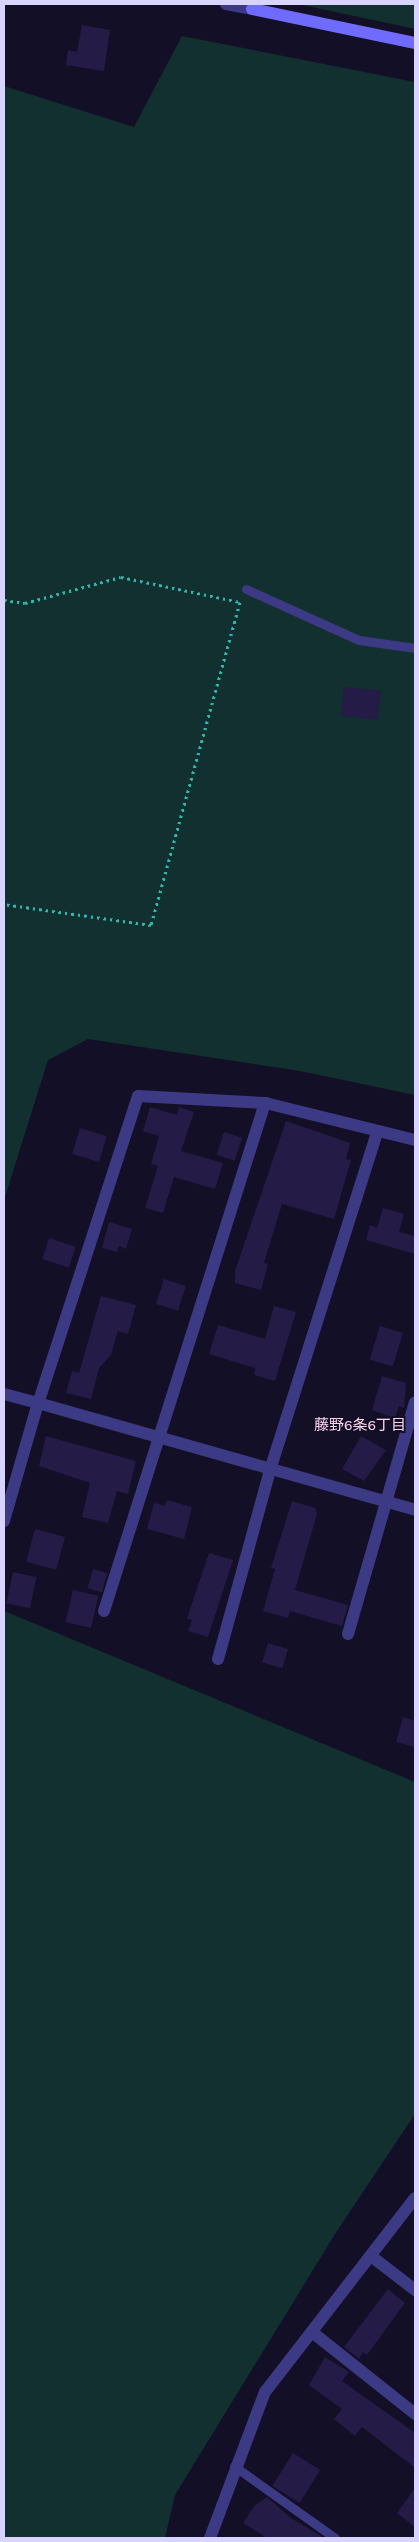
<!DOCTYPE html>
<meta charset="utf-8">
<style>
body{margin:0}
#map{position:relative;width:419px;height:2542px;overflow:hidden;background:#130f26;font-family:Karla,"Noto Sans JP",sans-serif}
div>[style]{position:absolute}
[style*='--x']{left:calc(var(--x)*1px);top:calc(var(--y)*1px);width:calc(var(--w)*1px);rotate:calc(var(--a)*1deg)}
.green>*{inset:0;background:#12302f}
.building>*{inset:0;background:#241b47;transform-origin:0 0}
.path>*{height:3px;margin-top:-1.5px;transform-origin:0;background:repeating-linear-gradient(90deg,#2fb8b0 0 2.5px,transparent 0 6.5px)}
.lane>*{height:9px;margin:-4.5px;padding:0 4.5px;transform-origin:4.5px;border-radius:4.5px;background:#3d3a85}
.street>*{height:12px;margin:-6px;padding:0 6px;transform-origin:6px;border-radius:6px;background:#3d3a85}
.secondary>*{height:12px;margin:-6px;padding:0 6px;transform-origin:6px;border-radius:6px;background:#6f6bff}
span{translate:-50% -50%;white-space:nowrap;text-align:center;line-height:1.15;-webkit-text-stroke:4px #130f26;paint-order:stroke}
.neighbourhood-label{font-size:15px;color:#ffd6f0}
.frame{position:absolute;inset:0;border:5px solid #d9d4ff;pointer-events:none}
</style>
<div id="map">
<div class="green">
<div style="clip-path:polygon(298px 4px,415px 4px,415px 29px)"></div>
<div style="clip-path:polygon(182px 36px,415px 82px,415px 1095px,300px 1071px,88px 1039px,48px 1060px,4px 1200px,4px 86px,134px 127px)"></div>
<div style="clip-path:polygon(4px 1611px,415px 1782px,415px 2114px,335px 2234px,175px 2495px,165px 2538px,4px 2538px)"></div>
</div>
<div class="building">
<div style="clip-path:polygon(82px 25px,110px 30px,104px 71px,66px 65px,68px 50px,77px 52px)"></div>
<div style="left:344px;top:687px;width:37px;height:29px;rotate:6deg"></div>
<div style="clip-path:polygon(150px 1107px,177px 1115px,179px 1107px,194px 1112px,181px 1151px,223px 1163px,215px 1189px,174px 1177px,163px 1213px,145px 1208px,158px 1166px,151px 1164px,159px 1136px,143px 1131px)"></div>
<div style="clip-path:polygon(286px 1121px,350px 1143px,346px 1159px,351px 1160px,334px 1219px,282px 1204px,264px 1263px,268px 1264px,261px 1290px,235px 1283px,235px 1271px)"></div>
<div style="left:80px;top:1128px;width:28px;height:27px;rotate:17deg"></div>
<div style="left:224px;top:1132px;width:19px;height:24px;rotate:18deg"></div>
<div style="clip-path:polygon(383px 1208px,404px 1214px,399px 1232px,415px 1236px,415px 1254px,366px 1240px,370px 1225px,377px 1228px)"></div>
<div style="clip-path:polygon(109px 1222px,132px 1229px,126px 1249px,119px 1246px,117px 1252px,102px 1248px)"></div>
<div style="left:49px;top:1238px;width:28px;height:22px;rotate:18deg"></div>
<div style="left:164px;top:1279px;width:23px;height:26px;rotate:18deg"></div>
<div style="clip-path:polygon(101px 1296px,136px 1305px,128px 1334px,118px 1331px,111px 1355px,99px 1368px,91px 1399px,66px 1393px,72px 1371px,79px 1373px)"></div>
<div style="clip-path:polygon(274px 1306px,296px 1312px,275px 1381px,254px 1375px,255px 1368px,209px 1354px,218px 1325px,265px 1339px)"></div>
<div style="left:380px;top:1326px;width:24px;height:35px;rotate:17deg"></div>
<div style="clip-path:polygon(382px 1376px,406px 1383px,404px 1408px,399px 1406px,395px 1418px,372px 1410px)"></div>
<div style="clip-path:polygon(46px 1436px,136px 1461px,128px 1494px,117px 1491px,108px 1523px,82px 1517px,90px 1483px,39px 1466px)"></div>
<div style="clip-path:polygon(361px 1436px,386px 1450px,364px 1481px,342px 1469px)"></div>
<div style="clip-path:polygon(167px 1500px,192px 1507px,184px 1539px,147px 1529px,154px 1503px,165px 1506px)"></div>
<div style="clip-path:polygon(292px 1501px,315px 1508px,317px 1514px,295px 1590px,348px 1605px,342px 1626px,290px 1611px,288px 1618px,263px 1611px,275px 1569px,271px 1568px)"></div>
<div style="left:35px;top:1529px;width:31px;height:34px;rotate:15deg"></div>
<div style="clip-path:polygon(209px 1553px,233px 1560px,208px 1637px,188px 1631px,192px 1620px,187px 1618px)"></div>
<div style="left:93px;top:1569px;width:15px;height:20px;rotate:16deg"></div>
<div style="left:13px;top:1572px;width:24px;height:32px;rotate:12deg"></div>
<div style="left:73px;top:1590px;width:26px;height:33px;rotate:13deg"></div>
<div style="left:268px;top:1643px;width:21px;height:20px;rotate:17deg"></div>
<div style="clip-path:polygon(403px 1717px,415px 1721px,415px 1747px,396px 1742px)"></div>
<div style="clip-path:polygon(388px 2289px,405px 2303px,367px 2355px,363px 2352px,359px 2359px,344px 2347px)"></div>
<div style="clip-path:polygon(325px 2357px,349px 2372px,342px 2381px,415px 2433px,415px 2468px,362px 2427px,355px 2436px,334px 2419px,342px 2409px,309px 2385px)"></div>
<div style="left:293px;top:2453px;width:32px;height:39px;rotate:32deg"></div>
<div style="clip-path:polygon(415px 2488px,415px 2527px,397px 2513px)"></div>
<div style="clip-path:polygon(267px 2497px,291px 2518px,324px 2538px,267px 2538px,243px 2523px,254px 2506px)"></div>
</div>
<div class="path">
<div style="--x:4;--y:600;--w:21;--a:8"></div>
<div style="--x:25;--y:603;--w:99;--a:-15.2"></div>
<div style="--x:121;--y:577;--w:122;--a:11.9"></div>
<div style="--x:240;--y:602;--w:335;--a:105.4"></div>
<div style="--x:151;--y:925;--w:148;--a:-171.9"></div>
</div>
<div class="lane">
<div style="--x:246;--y:589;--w:124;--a:24.3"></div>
<div style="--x:359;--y:640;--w:57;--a:8.1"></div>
<div style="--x:234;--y:2466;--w:124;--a:35.5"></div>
</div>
<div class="street">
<div style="--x:226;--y:4;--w:26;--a:11"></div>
<div style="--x:415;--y:1140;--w:154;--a:-166.1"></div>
<div style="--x:265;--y:1103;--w:127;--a:-176.8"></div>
<div style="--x:138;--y:1096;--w:323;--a:108"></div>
<div style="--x:38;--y:1403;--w:392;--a:15.8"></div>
<div style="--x:4;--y:1394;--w:35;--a:15"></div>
<div style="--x:38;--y:1403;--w:123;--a:106.1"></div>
<div style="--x:104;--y:1611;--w:533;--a:-72.42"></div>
<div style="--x:348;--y:1634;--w:241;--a:-73.9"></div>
<div style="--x:218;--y:1659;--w:196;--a:-74.6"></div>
<div style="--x:270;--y:1470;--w:355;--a:-72.4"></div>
<div style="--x:371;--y:2256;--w:56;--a:37.7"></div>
<div style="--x:312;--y:2332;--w:132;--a:38.5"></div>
<div style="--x:210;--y:2538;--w:156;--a:-69.4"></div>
<div style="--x:265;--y:2392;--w:245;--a:-52.3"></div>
</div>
<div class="secondary">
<div style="--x:252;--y:9;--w:167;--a:11.8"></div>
</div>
<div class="neighbourhood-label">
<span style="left:360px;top:1426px">藤野6条6丁目</span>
</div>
<div class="frame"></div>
</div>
